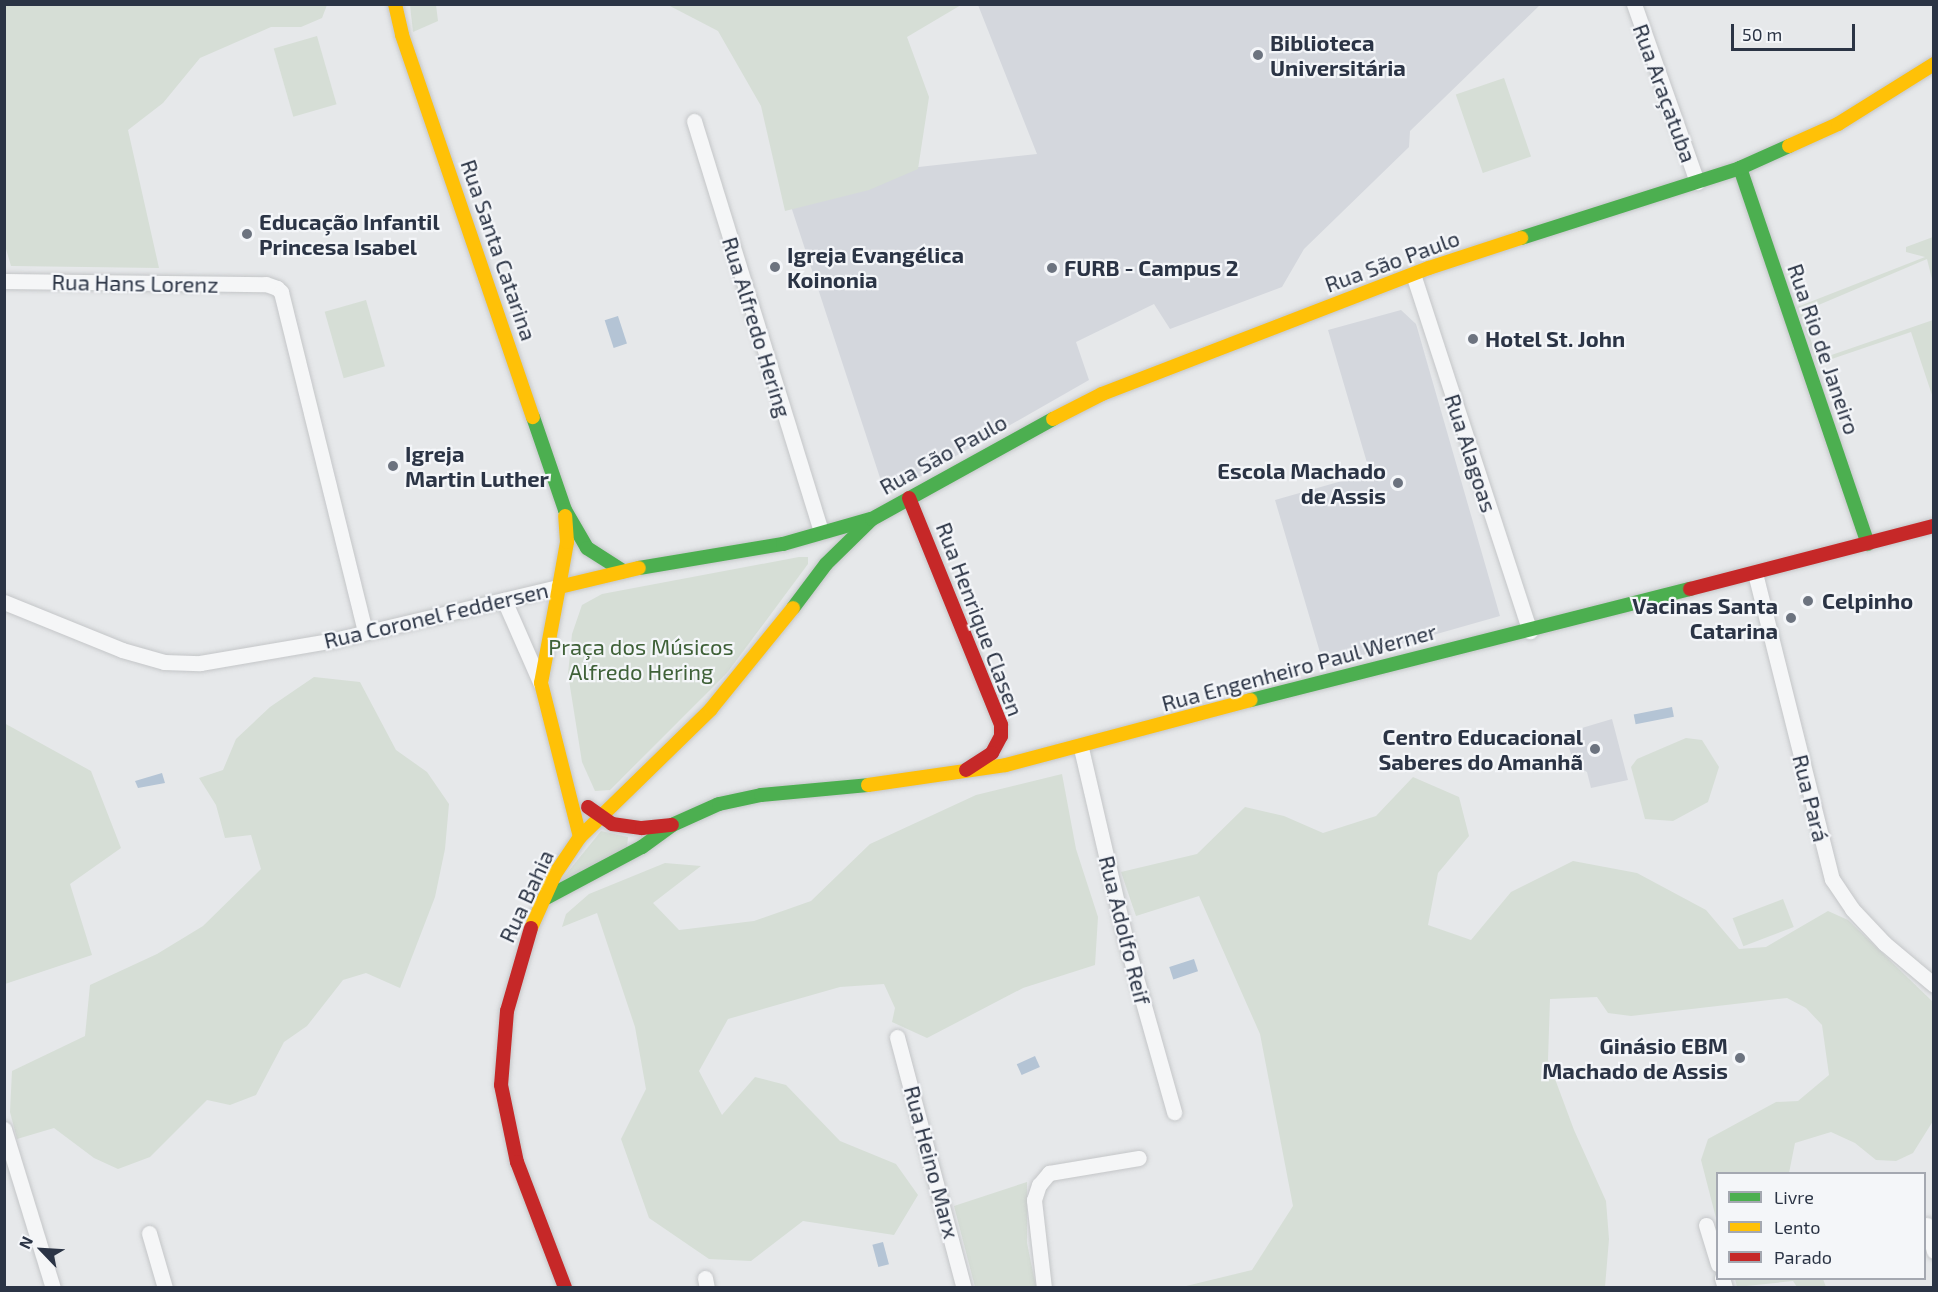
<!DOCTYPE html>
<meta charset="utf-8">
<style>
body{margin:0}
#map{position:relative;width:1938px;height:1292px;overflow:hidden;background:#e6e8ea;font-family:"Exo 2",sans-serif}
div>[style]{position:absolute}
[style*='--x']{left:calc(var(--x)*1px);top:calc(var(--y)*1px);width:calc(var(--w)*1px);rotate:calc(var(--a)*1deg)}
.built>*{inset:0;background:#d4d7dd}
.green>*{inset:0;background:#d6ded6;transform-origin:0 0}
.water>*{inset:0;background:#b4c4d5;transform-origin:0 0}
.roads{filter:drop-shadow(0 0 2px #c4c6c8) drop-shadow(0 0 2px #c4c6c8)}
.street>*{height:15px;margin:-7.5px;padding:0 7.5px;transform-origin:7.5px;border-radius:7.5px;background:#f5f6f7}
.fast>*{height:14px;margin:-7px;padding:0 7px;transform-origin:7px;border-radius:7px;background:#4caf50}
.slow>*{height:14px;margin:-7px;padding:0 7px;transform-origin:7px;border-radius:7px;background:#ffc107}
.jam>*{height:14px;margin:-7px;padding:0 7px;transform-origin:7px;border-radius:7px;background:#c62828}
.dots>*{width:16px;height:16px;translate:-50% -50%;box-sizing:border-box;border:3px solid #f4f6f9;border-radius:50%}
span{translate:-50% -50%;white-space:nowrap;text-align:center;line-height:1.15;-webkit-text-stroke:4.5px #f4f6f9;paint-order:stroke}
.poi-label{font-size:22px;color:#2b3445;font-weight:700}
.left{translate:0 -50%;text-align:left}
.right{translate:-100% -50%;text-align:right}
.street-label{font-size:22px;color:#2b3445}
.park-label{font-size:22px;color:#3f6138}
.frame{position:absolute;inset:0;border:6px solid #2b3445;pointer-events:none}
.legend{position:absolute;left:1716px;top:1172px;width:210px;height:108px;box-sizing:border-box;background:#f4f6f9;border:2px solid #a4a8b1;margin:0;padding:8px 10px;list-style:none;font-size:18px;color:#2b3445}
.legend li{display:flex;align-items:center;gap:12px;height:30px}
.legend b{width:30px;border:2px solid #a4a8b1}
.north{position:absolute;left:12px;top:1220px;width:60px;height:60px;-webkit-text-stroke:4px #f4f6f9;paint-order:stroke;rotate:295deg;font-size:16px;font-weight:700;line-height:24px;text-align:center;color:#2b3445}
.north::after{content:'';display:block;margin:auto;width:21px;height:27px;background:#2b3445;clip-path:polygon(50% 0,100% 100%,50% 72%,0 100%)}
.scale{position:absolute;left:1731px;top:24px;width:124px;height:27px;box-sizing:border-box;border:3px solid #2b3445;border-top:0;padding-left:8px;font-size:18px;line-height:21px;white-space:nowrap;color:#2b3445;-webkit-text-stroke:4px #f4f6f9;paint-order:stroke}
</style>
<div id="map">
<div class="built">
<div style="clip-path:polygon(978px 5px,1540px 5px,1410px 131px,1409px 147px,1304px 249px,1282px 287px,1170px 329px,1154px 304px,1076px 342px,1089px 380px,886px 496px,783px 182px,1037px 154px)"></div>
<div style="clip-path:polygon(1401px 310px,1416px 324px,1500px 616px,1324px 666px,1275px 500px,1370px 473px,1328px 330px)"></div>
<div style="clip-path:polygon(1612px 719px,1628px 780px,1591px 788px,1587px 772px,1574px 765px,1565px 733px)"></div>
</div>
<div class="green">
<div style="clip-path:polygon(4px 5px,5px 4px,327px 5px,322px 18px,301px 27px,271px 27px,200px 58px,163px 103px,128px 130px,159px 268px,11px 266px,4px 242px)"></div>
<div style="clip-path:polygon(410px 5px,436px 5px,438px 21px,413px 32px)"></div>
<div style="clip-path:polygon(668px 5px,961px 5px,907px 37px,929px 97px,918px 169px,869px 190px,785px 211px,761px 106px,718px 31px)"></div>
<div style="left:317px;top:36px;width:71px;height:45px;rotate:74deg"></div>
<div style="left:1504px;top:78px;width:83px;height:51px;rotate:71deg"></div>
<div style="clip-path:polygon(1933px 237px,1933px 283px,1927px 259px,1802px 312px,1817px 360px,1933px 320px,1933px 398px,1911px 332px,1817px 364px,1797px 307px,1925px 257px,1906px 252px,1906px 247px)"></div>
<div style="left:366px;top:300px;width:69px;height:43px;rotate:74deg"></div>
<div style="clip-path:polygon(799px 557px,808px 557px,808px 564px,727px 673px,610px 790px,595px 791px,582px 762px,568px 674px,572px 634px,582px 605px,602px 594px)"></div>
<div style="clip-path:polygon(314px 677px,360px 682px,396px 750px,427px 772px,449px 804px,445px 849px,435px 897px,400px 988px,366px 973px,343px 980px,307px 1026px,284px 1042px,256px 1095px,230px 1105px,207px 1100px,150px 1157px,118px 1169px,94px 1158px,54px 1128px,17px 1139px,10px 1112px,12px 1071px,85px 1036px,90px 985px,157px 954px,203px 926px,261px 869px,251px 835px,225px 838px,216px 805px,199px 778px,223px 770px,236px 739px,270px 707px)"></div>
<div style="clip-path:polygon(4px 723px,91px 771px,121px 848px,70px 884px,92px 955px,5px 984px)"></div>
<div style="clip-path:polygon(1686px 738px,1702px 740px,1719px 767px,1708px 802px,1673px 821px,1645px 819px,1631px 767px,1637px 759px)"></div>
<div style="clip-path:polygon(1062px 774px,1076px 849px,1098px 917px,1095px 965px,1023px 988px,927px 1038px,892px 1022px,895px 1008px,884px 984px,840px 987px,728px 1019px,699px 1071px,722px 1115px,755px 1077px,786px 1085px,840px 1141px,896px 1164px,918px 1195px,894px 1235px,803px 1221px,751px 1261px,709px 1259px,649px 1218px,621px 1139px,646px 1089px,635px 1027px,597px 913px,562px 927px,566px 914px,589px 894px,665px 863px,701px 866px,653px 903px,679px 930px,754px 921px,811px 901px,870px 844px,976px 795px)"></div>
<div style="clip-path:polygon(1413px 777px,1459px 797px,1469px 836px,1438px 873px,1428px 925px,1471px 940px,1511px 892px,1573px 861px,1637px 873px,1706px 910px,1739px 949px,1766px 947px,1828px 911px,1848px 920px,1933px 1002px,1933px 1121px,1913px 1153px,1896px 1161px,1876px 1160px,1855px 1143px,1831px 1132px,1795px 1143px,1789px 1173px,1718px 1174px,1717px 1222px,1701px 1160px,1708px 1139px,1776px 1102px,1798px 1101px,1829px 1075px,1822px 1025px,1806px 1008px,1787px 998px,1631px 1016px,1608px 1013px,1597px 997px,1550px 999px,1548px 1060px,1574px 1130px,1606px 1201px,1609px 1239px,1605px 1287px,1182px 1287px,1252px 1270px,1293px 1206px,1260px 1034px,1199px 896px,1136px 916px,1121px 872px,1197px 854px,1245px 807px,1284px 816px,1323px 833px,1376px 816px)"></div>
<div style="clip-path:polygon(601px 831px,628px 837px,627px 848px,559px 883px)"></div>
<div style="left:1783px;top:899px;width:30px;height:54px;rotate:69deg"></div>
<div style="clip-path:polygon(1027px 1182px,1027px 1243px,1036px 1287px,975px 1287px,954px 1206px)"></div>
<div style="clip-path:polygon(1735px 1279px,1823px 1279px,1826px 1287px,1797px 1287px,1793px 1281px,1737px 1287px)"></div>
</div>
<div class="water">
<div style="left:618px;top:316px;width:29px;height:14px;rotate:72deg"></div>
<div style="left:1672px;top:707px;width:10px;height:39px;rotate:79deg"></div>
<div style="clip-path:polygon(162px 773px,165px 783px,138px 788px,135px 781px)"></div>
<div style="left:1194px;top:959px;width:13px;height:26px;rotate:72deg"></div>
<div style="left:1035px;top:1056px;width:12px;height:20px;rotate:66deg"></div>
<div style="left:883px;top:1242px;width:23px;height:11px;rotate:75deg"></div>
</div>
<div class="roads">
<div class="street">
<div style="--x:1634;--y:4;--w:189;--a:70.5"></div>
<div style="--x:694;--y:121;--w:430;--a:72.8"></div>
<div style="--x:1413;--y:274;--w:376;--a:71.9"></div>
<div style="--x:4;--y:281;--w:262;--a:0.7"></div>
<div style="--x:266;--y:284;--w:12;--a:20"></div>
<div style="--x:277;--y:288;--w:6;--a:45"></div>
<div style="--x:281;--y:292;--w:350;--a:76.1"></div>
<div style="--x:1755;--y:573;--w:316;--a:75.9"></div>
<div style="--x:1832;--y:879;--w:36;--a:56"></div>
<div style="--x:1852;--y:909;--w:47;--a:46.7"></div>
<div style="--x:1884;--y:943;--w:65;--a:40"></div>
<div style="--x:504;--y:600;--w:90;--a:66.3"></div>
<div style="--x:4;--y:602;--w:127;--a:22.1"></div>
<div style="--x:122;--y:650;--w:44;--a:15.9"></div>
<div style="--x:164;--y:662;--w:36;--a:2"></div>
<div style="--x:200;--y:663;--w:136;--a:-9.7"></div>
<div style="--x:334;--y:640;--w:231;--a:-13.3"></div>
<div style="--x:1081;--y:748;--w:199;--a:76.9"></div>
<div style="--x:1126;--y:942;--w:177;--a:74.2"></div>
<div style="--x:897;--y:1037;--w:260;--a:75.1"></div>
<div style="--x:4;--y:1129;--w:166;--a:72.9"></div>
<div style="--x:1706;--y:1225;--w:41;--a:72.9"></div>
<div style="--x:1927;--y:1225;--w:27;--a:75"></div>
<div style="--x:149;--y:1233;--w:57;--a:73.8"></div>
<div style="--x:705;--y:1278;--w:10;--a:79"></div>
<div style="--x:1722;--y:1278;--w:10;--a:73"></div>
<div style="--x:1044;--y:1288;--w:89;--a:-96.5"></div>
<div style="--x:1034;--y:1200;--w:16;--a:-72"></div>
<div style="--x:1039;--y:1185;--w:16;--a:-50"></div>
<div style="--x:1049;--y:1173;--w:91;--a:-9.5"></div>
</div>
<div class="fast">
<div style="--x:1740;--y:168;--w:397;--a:71.2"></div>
<div style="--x:1521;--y:238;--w:230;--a:-17.7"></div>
<div style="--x:1740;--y:168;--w:54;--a:-24.2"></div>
<div style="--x:533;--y:417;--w:98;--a:71"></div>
<div style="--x:565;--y:510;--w:44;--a:59.9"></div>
<div style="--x:587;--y:548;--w:43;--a:32.6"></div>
<div style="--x:639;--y:568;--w:146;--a:-9.5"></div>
<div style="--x:783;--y:544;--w:91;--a:-16"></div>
<div style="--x:793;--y:608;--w:55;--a:-53.1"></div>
<div style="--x:826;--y:564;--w:64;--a:-44.4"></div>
<div style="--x:872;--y:519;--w:207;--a:-28.9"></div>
<div style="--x:1251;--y:700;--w:453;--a:-14.2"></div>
<div style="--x:544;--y:899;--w:111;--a:-28"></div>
<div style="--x:642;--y:847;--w:37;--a:-36"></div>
<div style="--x:672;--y:825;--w:51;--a:-24.1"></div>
<div style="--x:719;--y:804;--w:43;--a:-12.1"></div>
<div style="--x:761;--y:795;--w:107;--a:-5.3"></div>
</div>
<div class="slow">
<div style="--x:395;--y:4;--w:32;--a:77"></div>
<div style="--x:402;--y:35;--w:404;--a:71.1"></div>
<div style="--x:1789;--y:146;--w:54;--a:-24.2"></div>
<div style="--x:1838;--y:124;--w:113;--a:-32"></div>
<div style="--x:1053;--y:419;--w:55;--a:-27"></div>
<div style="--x:1102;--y:394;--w:350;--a:-21.1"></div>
<div style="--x:1429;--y:268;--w:97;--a:-18.1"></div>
<div style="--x:559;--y:587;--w:46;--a:-79.9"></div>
<div style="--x:567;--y:542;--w:26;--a:-94"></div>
<div style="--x:868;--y:785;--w:139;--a:-8.2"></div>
<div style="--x:1006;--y:765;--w:253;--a:-14.9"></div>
<div style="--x:580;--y:837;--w:159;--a:-104.2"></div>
<div style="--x:541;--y:683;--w:98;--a:-79.4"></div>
<div style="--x:559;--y:587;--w:82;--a:-13.4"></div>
<div style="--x:531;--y:928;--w:59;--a:-66"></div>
<div style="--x:555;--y:874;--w:45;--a:-56"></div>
<div style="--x:580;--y:837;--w:183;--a:-44.3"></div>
<div style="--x:711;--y:709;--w:130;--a:-50.9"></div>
</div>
<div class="jam">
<div style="--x:909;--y:498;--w:245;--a:67.9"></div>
<div style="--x:1001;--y:725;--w:11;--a:90"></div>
<div style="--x:1001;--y:736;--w:19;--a:118"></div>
<div style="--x:992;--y:753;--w:31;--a:147"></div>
<div style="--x:1690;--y:589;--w:252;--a:-14.5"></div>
<div style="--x:588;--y:807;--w:29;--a:35"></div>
<div style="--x:612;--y:824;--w:30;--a:8"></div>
<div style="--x:642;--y:828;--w:30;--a:-6"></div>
<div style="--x:531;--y:928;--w:86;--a:106.1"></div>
<div style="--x:507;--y:1011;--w:74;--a:94.6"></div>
<div style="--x:501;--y:1085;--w:79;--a:78.3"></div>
<div style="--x:517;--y:1162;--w:135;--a:69.1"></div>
</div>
</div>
<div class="dots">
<div style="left:1258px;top:55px;background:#6c737f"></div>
<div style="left:247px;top:234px;background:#6c737f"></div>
<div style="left:775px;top:267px;background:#6c737f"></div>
<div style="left:1052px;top:268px;background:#6c737f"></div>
<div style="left:1473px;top:339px;background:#6c737f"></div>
<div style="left:393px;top:466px;background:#6c737f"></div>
<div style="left:1398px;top:483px;background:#6c737f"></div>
<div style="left:1808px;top:601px;background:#6c737f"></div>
<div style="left:1791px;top:618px;background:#6c737f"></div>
<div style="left:1595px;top:749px;background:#6c737f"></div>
<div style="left:1740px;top:1058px;background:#6c737f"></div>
</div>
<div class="poi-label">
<span class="left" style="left:1270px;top:55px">Biblioteca<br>Universitária</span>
<span class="left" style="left:259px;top:234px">Educação Infantil<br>Princesa Isabel</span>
<span class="left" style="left:787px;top:267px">Igreja Evangélica<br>Koinonia</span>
<span class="left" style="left:1064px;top:268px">FURB - Campus 2</span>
<span class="left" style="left:1485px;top:339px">Hotel St. John</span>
<span class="left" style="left:405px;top:466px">Igreja<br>Martin Luther</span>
<span class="right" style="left:1386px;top:483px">Escola Machado<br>de Assis</span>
<span class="left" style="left:1822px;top:601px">Celpinho</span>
<span class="right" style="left:1778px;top:618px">Vacinas Santa<br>Catarina</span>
<span class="right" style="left:1583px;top:749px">Centro Educacional<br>Saberes do Amanhã</span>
<span class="right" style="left:1728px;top:1058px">Ginásio EBM<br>Machado de Assis</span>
</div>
<div class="street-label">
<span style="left:1665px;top:93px;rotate:70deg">Rua Araçatuba</span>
<span style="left:499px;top:250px;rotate:71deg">Rua Santa Catarina</span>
<span style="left:1392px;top:261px;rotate:-20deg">Rua São Paulo</span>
<span style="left:135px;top:283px;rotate:1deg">Rua Hans Lorenz</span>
<span style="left:757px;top:327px;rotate:73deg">Rua Alfredo Hering</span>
<span style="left:1824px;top:349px;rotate:71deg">Rua Rio de Janeiro</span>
<span style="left:1471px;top:453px;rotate:72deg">Rua Alagoas</span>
<span style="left:943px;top:454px;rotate:-29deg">Rua São Paulo</span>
<span style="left:436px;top:615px;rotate:-13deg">Rua Coronel Feddersen</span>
<span style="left:980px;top:619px;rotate:69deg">Rua Henrique Clasen</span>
<span style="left:1299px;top:667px;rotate:-15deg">Rua Engenheiro Paul Werner</span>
<span style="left:1811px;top:798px;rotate:76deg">Rua Pará</span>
<span style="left:526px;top:896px;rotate:-65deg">Rua Bahia</span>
<span style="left:1125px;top:930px;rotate:76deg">Rua Adolfo Reif</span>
<span style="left:932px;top:1162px;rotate:75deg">Rua Heino Marx</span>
</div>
<div class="park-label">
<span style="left:641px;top:659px">Praça dos Músicos<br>Alfredo Hering</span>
</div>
<div class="frame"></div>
<ul class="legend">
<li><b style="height:8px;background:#4caf50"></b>Livre</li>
<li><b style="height:8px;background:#ffc107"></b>Lento</li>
<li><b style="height:8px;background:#c62828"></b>Parado</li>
</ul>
<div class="north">N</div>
<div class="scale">50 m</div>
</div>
